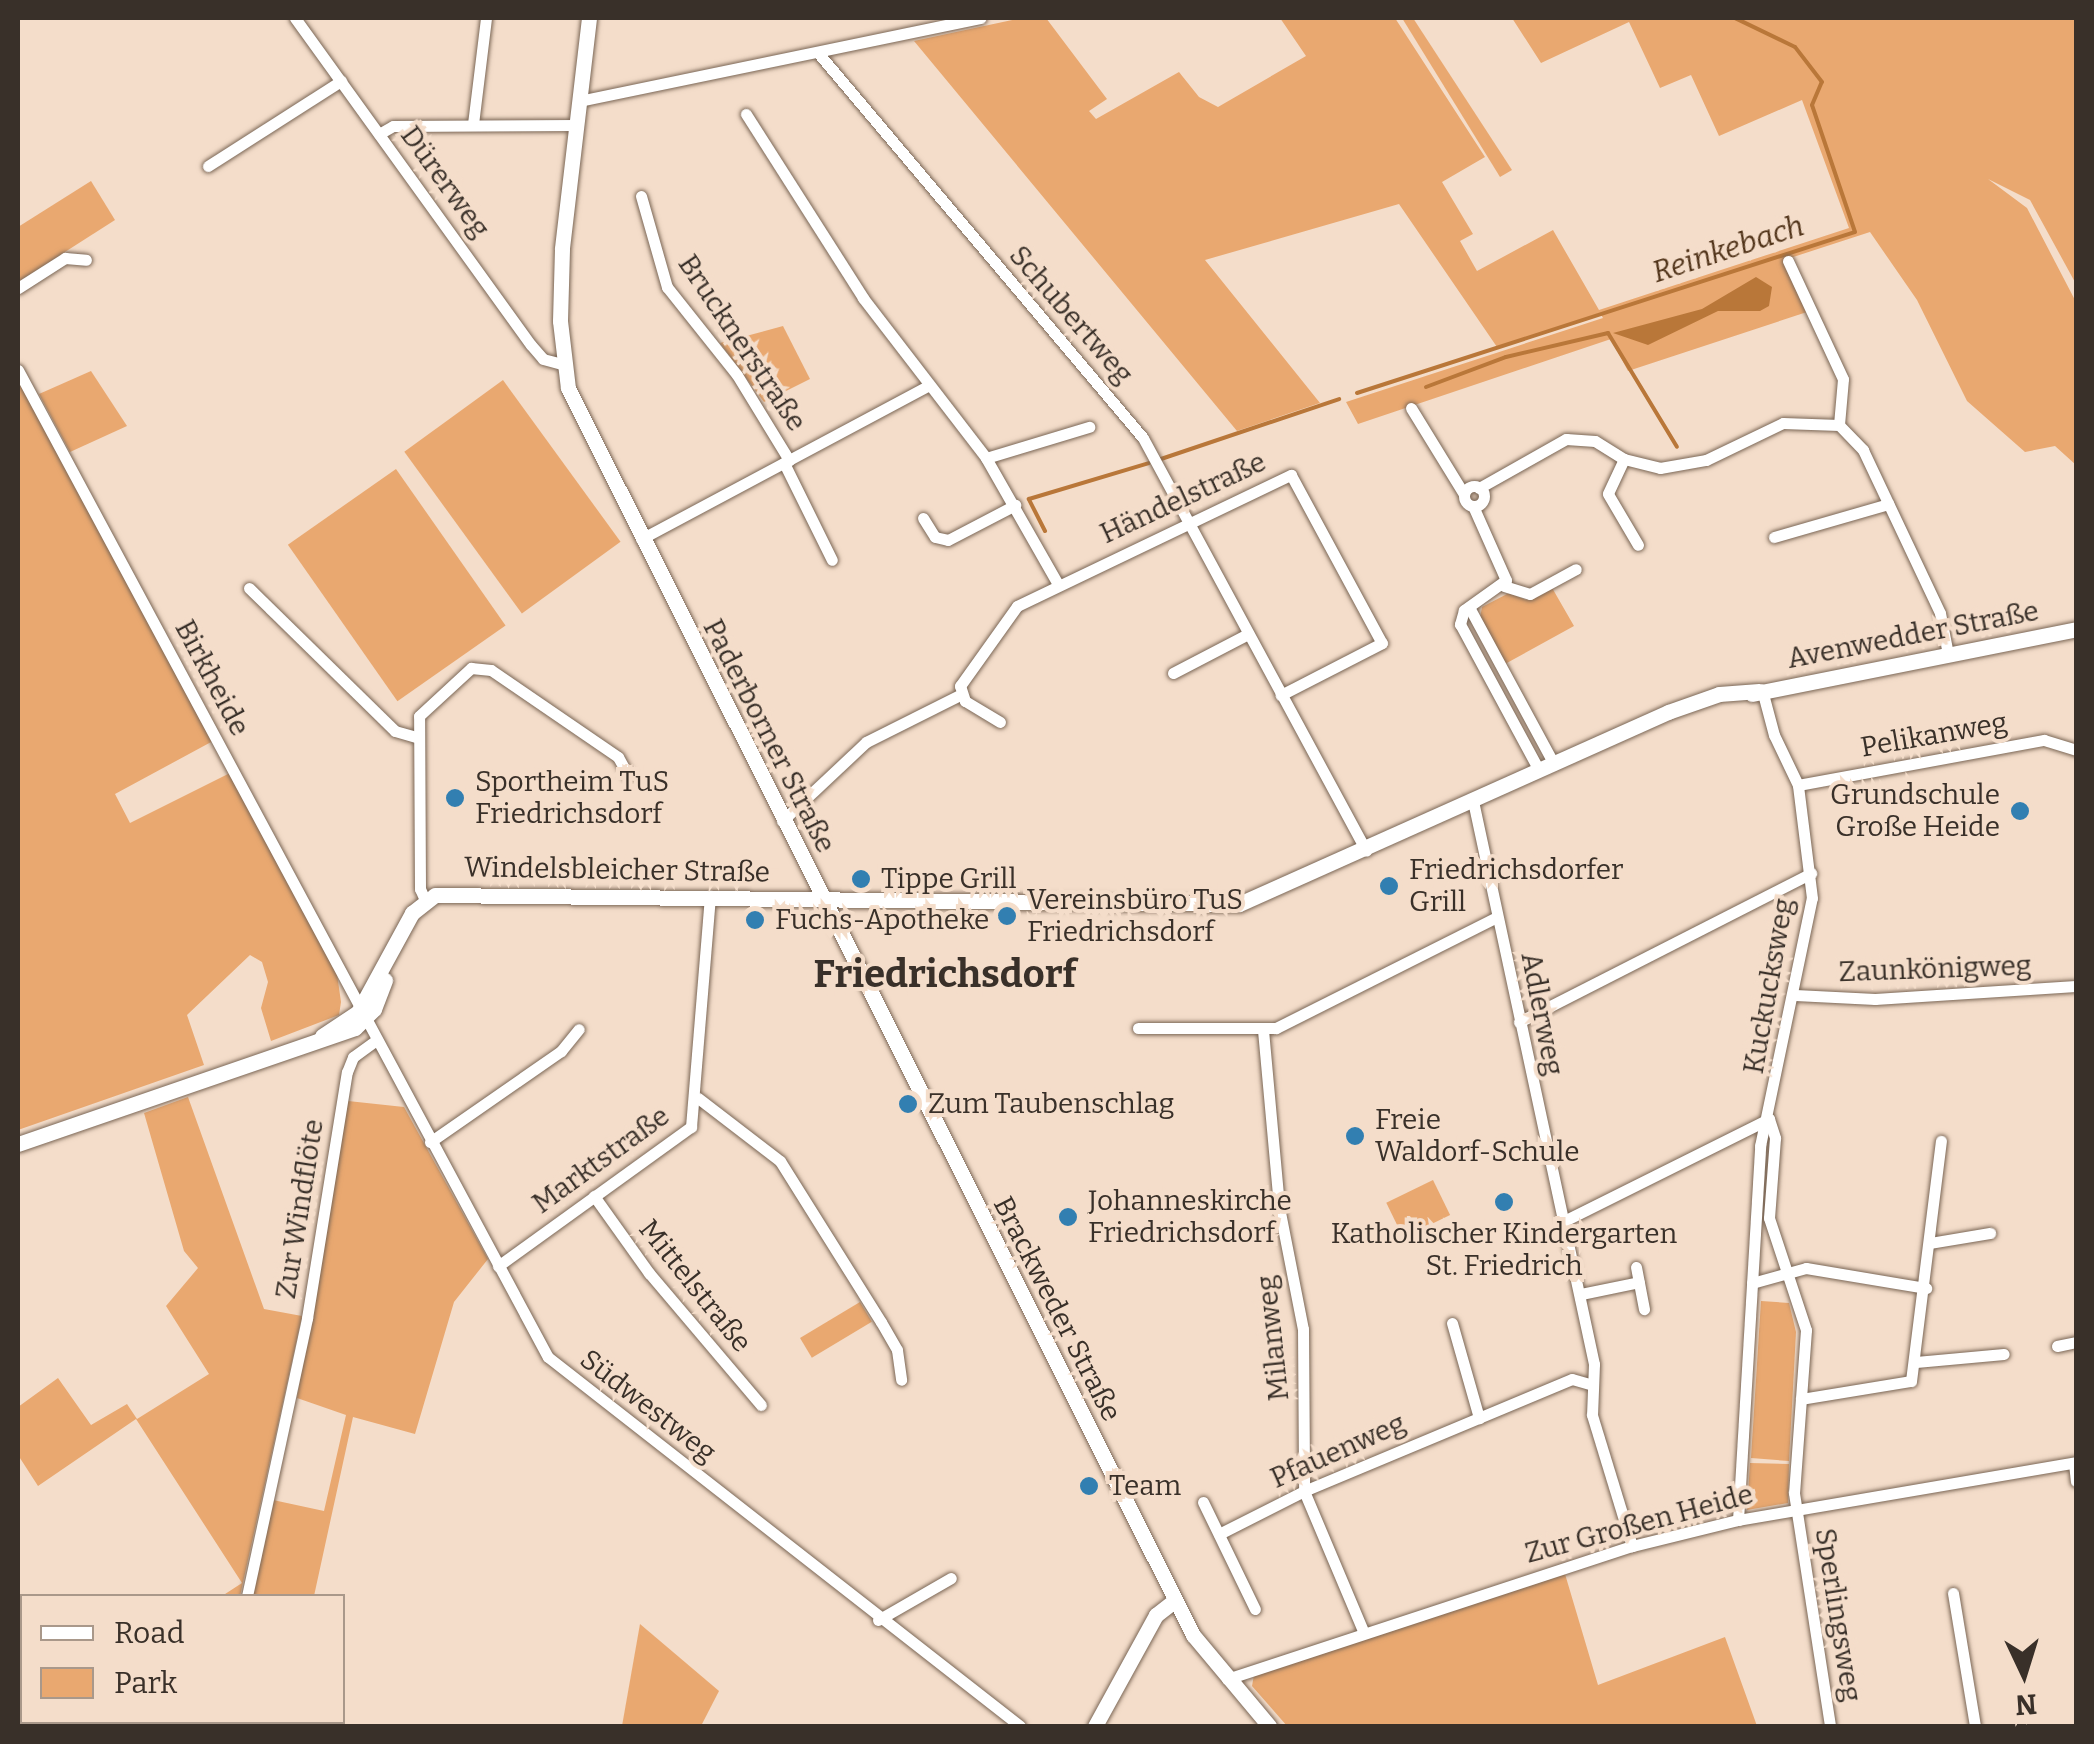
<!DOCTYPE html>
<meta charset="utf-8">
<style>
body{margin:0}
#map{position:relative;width:2094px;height:1744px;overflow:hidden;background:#f4ddca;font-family:Bitter,serif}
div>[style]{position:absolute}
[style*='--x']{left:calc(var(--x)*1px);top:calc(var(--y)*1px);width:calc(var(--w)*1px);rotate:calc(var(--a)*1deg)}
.green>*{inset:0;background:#e9a870;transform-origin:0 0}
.water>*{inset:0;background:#b97739}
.stream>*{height:4px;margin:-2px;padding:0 2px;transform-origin:2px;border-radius:2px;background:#b97739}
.roads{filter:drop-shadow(0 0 2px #7a6655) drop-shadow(0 0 2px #7a6655)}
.street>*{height:11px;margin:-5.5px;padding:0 5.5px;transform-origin:5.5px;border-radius:5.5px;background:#fff}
.street>.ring{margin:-5.5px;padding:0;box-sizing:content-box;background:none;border:11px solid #fff;border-radius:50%}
.secondary>*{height:15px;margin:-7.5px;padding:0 7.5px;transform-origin:7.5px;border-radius:7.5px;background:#fff}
.dots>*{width:28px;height:28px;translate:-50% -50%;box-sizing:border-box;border:5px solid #f4ddca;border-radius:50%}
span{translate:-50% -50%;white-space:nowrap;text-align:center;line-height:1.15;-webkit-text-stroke:8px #f4ddca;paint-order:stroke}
.street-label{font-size:28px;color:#393029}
.poi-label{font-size:28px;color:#393029}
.left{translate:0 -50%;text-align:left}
.right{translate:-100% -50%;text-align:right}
.water-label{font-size:30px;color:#51341a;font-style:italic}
.district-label{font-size:38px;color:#393029;font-weight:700}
.frame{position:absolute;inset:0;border:20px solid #393029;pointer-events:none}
.legend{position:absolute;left:20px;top:1594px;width:325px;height:130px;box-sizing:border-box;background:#f4ddca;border:2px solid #a9988a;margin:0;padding:12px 18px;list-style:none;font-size:30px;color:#393029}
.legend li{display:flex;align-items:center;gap:20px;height:50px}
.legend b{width:50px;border:2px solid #a9988a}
.north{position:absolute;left:1974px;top:1624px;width:100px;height:100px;-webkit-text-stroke:8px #f4ddca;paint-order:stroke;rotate:176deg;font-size:28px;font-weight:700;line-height:40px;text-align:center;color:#393029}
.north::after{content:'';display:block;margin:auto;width:35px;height:45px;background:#393029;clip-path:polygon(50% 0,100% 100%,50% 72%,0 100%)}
</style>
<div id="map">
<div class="green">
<div style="clip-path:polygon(1022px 18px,1046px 18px,1107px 99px,1089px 111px,1096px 119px,1179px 72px,1199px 97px,1218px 107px,1306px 56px,1280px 18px,1395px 18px,1485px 157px,1442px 182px,1473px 234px,1460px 241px,1477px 271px,1553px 230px,1599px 310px,1849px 228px,1802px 100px,1719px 136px,1691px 75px,1660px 88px,1629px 22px,1541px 63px,1512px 18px,2076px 18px,2076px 284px,2030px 200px,1988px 179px,2027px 208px,2076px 302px,2076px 465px,2055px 446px,2025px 452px,1967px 401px,1917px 300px,1870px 232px,1784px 260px,1807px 312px,1628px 371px,1611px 339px,1358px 424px,1346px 402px,1603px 318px,1600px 313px,1497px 347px,1399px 204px,1205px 260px,1320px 403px,1237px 431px,914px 41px)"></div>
<div style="clip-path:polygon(1402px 18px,1413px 18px,1512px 170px,1500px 177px)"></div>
<div style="clip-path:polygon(91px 181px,115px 220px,18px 282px,18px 227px)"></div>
<div style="clip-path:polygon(783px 326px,810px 379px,764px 402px,720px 343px)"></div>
<div style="clip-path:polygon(91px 371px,127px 426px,70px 452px,39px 394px)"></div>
<div style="clip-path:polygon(18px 379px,213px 741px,115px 794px,130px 823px,230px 773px,337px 974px,341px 1002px,339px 1015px,271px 1041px,261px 1008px,268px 982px,262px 962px,250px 955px,187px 1015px,204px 1065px,18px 1130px)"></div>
<div style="left:503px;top:380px;width:200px;height:122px;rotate:54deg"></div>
<div style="left:396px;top:469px;width:191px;height:132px;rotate:55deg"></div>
<div style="clip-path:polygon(1551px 586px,1574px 626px,1505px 664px,1480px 618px,1482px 607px,1509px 593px,1526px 600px)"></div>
<div style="clip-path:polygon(188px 1097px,264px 1309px,302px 1316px,240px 1596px,222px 1596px,242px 1583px,136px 1419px,38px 1486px,18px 1455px,18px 1407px,58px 1378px,91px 1425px,127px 1404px,137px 1419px,209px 1374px,166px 1306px,198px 1268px,184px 1251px,144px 1113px)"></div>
<div style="clip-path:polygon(348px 1101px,404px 1107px,488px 1259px,454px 1302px,415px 1434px,353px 1417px,314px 1596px,252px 1596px,273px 1500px,324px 1511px,346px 1415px,297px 1398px)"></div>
<div style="left:1433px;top:1180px;width:39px;height:52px;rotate:64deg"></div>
<div style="clip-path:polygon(1761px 1301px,1789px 1303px,1796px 1332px,1789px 1461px,1751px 1458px)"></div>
<div style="left:860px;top:1302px;width:23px;height:70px;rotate:59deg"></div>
<div style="clip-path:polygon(1750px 1463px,1789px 1464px,1788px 1503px,1747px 1510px)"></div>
<div style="clip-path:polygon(1565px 1574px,1598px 1685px,1725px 1637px,1757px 1726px,1287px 1726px,1252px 1686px,1254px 1675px)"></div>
<div style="clip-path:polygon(640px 1624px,719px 1691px,701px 1726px,622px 1726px)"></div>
<div style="clip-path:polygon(58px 1722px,214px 1722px,213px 1726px)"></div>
</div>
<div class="water">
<div style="clip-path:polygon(1756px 277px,1772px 287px,1769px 306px,1760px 311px,1718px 311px,1648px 345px,1613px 333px,1702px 309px)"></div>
</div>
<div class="stream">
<div style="--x:1426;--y:387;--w:85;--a:-20.6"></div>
<div style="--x:1506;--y:357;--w:105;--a:-13.2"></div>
<div style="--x:1608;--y:333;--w:133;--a:58.8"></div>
<div style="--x:1357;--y:393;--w:523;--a:-17.92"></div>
<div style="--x:1855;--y:232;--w:134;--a:-108.7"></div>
<div style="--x:1812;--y:105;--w:25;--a:-67"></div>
<div style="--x:1822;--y:82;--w:44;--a:-127.6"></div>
<div style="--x:1795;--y:47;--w:67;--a:-154.2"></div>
<div style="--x:1161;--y:459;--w:188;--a:-18.6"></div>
<div style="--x:1045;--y:531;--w:36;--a:-117"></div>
<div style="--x:1029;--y:499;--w:125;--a:-16.7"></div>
</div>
<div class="roads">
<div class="street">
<div style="--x:295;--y:18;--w:403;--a:54.2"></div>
<div style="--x:531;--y:345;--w:18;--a:49"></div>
<div style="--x:543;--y:359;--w:20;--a:15"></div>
<div style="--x:819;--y:54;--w:502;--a:49.84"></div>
<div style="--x:1143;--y:438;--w:469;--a:61.6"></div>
<div style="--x:579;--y:101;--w:410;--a:-11.7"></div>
<div style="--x:746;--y:114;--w:218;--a:57.5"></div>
<div style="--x:863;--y:298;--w:202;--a:52.4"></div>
<div style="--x:986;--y:458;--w:145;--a:60.3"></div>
<div style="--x:473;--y:124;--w:107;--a:-83"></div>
<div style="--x:379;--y:134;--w:16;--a:-30"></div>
<div style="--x:393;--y:126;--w:183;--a:-0.3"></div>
<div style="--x:208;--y:166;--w:158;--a:-32.6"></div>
<div style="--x:641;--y:196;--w:95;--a:74.1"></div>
<div style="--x:667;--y:287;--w:112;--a:51.5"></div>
<div style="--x:737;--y:375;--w:100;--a:58.5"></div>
<div style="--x:1788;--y:261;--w:130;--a:65"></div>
<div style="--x:1843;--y:379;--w:46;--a:95"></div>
<div style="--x:18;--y:288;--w:56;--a:-32.6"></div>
<div style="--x:65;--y:258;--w:21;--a:5"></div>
<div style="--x:18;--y:370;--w:1120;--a:61.77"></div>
<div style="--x:548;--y:1357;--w:599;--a:38.02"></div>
<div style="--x:1411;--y:408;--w:101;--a:58.4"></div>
<div style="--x:986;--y:458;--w:108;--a:-16.8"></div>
<div style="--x:1624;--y:459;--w:38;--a:115"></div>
<div style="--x:1608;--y:494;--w:59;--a:59.5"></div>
<div style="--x:784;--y:463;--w:108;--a:63.7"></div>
<div class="ring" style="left:1464px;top:486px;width:9px;height:9px"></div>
<div style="--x:1479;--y:488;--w:100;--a:-29.4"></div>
<div style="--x:1566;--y:439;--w:29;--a:4"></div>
<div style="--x:1595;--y:441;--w:34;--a:32"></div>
<div style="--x:1624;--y:459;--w:37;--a:14"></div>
<div style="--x:1660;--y:468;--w:47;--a:-9.9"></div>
<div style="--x:1706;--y:460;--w:85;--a:-25.7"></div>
<div style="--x:1783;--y:423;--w:56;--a:2"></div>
<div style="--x:1839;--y:425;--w:35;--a:46"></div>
<div style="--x:1863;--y:450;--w:180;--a:64.7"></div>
<div style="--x:1940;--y:613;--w:42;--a:79"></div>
<div style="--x:1473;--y:506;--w:81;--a:66"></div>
<div style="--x:1506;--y:580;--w:52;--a:144.5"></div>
<div style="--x:1464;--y:610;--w:15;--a:106"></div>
<div style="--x:1460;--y:624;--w:166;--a:61.6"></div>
<div style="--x:923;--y:518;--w:22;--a:58"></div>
<div style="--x:935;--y:537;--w:13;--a:13"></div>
<div style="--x:948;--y:540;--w:76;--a:-27.6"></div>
<div style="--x:1774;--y:537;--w:119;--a:-16.1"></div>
<div style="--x:641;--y:539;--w:327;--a:-28.1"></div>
<div style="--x:1504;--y:586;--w:27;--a:17"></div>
<div style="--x:1530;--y:594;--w:52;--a:-28.5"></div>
<div style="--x:249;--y:588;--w:204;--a:44.4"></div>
<div style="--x:395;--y:731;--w:25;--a:16"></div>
<div style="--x:1469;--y:607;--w:179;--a:61.6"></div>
<div style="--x:1173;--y:673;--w:85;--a:-27.5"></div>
<div style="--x:1000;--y:722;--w:41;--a:-149"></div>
<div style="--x:965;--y:701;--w:16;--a:-108"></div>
<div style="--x:960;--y:686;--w:98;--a:-54.5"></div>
<div style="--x:1017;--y:606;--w:304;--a:-25.6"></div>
<div style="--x:1291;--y:475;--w:191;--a:61.6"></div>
<div style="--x:1382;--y:643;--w:114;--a:152.8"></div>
<div style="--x:1798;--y:785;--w:250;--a:-10.4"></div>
<div style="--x:2044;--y:740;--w:34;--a:17"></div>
<div style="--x:1473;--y:801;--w:576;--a:77.87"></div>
<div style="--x:1594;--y:1364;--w:51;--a:92.2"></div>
<div style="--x:1592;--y:1415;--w:137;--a:73"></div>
<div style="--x:782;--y:821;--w:115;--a:-43.2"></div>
<div style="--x:866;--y:742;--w:105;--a:-26.6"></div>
<div style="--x:425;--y:900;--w:12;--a:-114"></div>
<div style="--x:420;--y:889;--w:173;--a:-90.3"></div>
<div style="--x:419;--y:716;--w:71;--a:-42.7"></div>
<div style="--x:471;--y:668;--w:20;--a:6"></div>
<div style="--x:491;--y:670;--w:154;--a:34.4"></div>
<div style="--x:618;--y:757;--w:21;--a:61"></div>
<div style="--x:1795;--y:995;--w:80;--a:2.9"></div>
<div style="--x:1875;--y:999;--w:201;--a:-3.7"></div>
<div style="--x:1519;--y:1022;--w:328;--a:-27"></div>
<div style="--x:1138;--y:1028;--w:138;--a:0"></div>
<div style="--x:1276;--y:1028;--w:247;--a:-26.7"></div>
<div style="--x:1263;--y:1030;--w:178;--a:84.8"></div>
<div style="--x:1279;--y:1207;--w:124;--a:78.9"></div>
<div style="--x:1303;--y:1329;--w:162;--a:89.6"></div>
<div style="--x:1304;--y:1491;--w:152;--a:67.1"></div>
<div style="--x:698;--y:1098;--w:103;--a:37.5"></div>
<div style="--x:780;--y:1161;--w:190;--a:57.9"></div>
<div style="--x:881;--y:1322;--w:32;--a:60"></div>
<div style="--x:897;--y:1350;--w:30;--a:82"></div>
<div style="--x:430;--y:1142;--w:160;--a:-34.8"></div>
<div style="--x:561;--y:1051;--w:28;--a:-51"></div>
<div style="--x:594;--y:1196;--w:95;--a:54.5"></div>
<div style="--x:649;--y:1273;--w:173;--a:49.7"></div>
<div style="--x:1566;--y:1220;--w:227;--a:-26.5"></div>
<div style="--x:1769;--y:1119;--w:20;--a:72"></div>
<div style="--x:1775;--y:1138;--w:80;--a:94.3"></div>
<div style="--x:1769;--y:1218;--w:118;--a:71.7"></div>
<div style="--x:1806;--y:1330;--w:163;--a:94.2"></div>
<div style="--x:1794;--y:1493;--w:236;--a:81.2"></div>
<div style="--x:1930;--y:1243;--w:61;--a:-9.5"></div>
<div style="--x:498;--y:1266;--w:238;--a:-35.8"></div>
<div style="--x:691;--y:1127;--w:232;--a:-85.3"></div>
<div style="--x:1636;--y:1267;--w:43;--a:79.2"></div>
<div style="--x:1752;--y:1283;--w:56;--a:-15.5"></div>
<div style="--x:1806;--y:1268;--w:122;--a:9.5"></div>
<div style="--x:1581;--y:1294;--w:59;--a:-11.7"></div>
<div style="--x:1452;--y:1323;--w:99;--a:74.1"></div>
<div style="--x:2057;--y:1346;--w:19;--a:-12"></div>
<div style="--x:1916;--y:1362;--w:88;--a:-5.2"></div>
<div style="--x:1801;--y:1399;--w:111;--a:-9.3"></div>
<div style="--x:1911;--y:1381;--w:242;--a:-82.9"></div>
<div style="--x:2074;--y:1463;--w:18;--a:84"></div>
<div style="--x:1203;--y:1502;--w:119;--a:64.1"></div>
<div style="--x:1738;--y:1520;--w:375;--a:-86.6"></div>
<div style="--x:1760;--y:1146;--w:253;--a:-78.2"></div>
<div style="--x:1812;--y:898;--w:114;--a:-97.1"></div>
<div style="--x:1798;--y:785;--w:55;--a:-115.6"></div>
<div style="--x:1774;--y:735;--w:47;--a:-104.9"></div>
<div style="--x:1219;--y:1534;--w:95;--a:-26.8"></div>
<div style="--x:1304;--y:1491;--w:290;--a:-22.7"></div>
<div style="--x:1572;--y:1379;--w:19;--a:16"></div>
<div style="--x:1953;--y:1593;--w:135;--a:80.6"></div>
<div style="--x:247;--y:1596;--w:284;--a:-77.8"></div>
<div style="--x:307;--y:1318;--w:249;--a:-80.8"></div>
<div style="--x:347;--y:1072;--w:16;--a:-68"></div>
<div style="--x:353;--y:1057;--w:27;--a:-36"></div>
<div style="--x:878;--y:1620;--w:84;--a:-29.9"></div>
<div style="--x:1227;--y:1679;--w:426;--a:-18.2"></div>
<div style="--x:1632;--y:1546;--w:109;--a:-13.8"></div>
<div style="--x:1738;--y:1520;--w:343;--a:-9.7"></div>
<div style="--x:220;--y:1726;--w:4;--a:-76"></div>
</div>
<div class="secondary">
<div style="--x:589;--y:18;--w:233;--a:96.7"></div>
<div style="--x:562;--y:249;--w:72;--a:91.6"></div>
<div style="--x:560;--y:321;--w:67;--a:83.2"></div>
<div style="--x:568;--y:388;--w:1395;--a:63.38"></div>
<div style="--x:1193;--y:1635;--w:119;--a:50.1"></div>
<div style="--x:1752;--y:694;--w:330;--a:-11.3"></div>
<div style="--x:322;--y:1036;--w:43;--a:-33.7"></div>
<div style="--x:358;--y:1012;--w:113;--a:-61.4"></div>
<div style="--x:412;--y:913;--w:29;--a:-38"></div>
<div style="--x:435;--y:895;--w:804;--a:0.64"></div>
<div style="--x:1239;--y:904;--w:470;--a:-24.1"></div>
<div style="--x:1668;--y:712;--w:54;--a:-19.4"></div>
<div style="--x:1719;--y:694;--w:40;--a:-4.3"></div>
<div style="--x:18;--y:1144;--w:356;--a:-19"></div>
<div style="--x:355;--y:1028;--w:27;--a:-45"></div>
<div style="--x:374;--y:1009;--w:31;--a:-69"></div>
<div style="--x:1095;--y:1726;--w:127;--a:-61.2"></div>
<div style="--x:1156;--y:1615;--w:24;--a:-38"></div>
</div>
</div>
<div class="dots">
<div style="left:455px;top:798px;background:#327fb1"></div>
<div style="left:2020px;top:811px;background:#327fb1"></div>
<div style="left:861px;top:879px;background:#327fb1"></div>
<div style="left:1389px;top:886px;background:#327fb1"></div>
<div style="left:1007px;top:916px;background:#327fb1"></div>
<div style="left:755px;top:920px;background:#327fb1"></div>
<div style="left:908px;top:1104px;background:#327fb1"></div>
<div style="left:1355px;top:1136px;background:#327fb1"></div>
<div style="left:1504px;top:1202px;background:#327fb1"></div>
<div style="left:1068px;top:1217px;background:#327fb1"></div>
<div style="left:1089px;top:1486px;background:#327fb1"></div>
</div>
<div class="street-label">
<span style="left:445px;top:182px;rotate:54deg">Dürerweg</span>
<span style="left:1071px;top:315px;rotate:49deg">Schubertweg</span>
<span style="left:742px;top:343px;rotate:56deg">Brucknerstraße</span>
<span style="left:1183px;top:498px;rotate:-25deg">Händelstraße</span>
<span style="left:1913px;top:635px;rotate:-11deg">Avenwedder Straße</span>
<span style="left:212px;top:678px;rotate:62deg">Birkheide</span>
<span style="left:1934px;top:735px;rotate:-10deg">Pelikanweg</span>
<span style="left:769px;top:736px;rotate:63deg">Paderborner Straße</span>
<span style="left:617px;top:870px;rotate:1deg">Windelsbleicher Straße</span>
<span style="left:1935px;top:969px;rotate:-2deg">Zaunkönigweg</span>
<span style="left:1769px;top:986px;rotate:-80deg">Kuckucksweg</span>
<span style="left:1542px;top:1014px;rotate:79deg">Adlerweg</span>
<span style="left:601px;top:1160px;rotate:-36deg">Marktstraße</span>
<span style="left:300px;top:1209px;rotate:-81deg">Zur Windflöte</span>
<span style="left:695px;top:1286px;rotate:51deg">Mittelstraße</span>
<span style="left:1057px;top:1309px;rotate:63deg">Brackweder Straße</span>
<span style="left:1273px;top:1338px;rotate:-96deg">Milanweg</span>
<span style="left:648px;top:1406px;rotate:38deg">Südwestweg</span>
<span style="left:1338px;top:1451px;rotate:-24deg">Pfauenweg</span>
<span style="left:1639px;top:1524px;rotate:-15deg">Zur Großen Heide</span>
<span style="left:1838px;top:1615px;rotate:81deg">Sperlingsweg</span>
</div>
<div class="poi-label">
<span class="left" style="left:475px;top:798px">Sportheim TuS<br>Friedrichsdorf</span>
<span class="right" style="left:2000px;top:811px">Grundschule<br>Große Heide</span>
<span class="left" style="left:1409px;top:886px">Friedrichsdorfer<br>Grill</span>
<span class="left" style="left:881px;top:879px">Tippe Grill</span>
<span class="left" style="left:1027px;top:916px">Vereinsbüro TuS<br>Friedrichsdorf</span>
<span class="left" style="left:775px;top:920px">Fuchs-Apotheke</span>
<span class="left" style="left:928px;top:1104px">Zum Taubenschlag</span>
<span class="left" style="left:1375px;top:1136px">Freie<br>Waldorf-Schule</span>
<span class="left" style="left:1088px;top:1217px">Johanneskirche<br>Friedrichsdorf</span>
<span style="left:1504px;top:1250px">Katholischer Kindergarten<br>St. Friedrich</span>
<span class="left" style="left:1109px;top:1486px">Team</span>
</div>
<div class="water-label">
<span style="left:1728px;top:249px;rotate:-18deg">Reinkebach</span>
</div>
<div class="district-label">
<span style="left:945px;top:975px">Friedrichsdorf</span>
</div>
<div class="frame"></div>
<ul class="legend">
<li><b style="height:12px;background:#fff"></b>Road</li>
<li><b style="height:28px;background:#e9a870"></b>Park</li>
</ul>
<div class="north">N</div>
</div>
